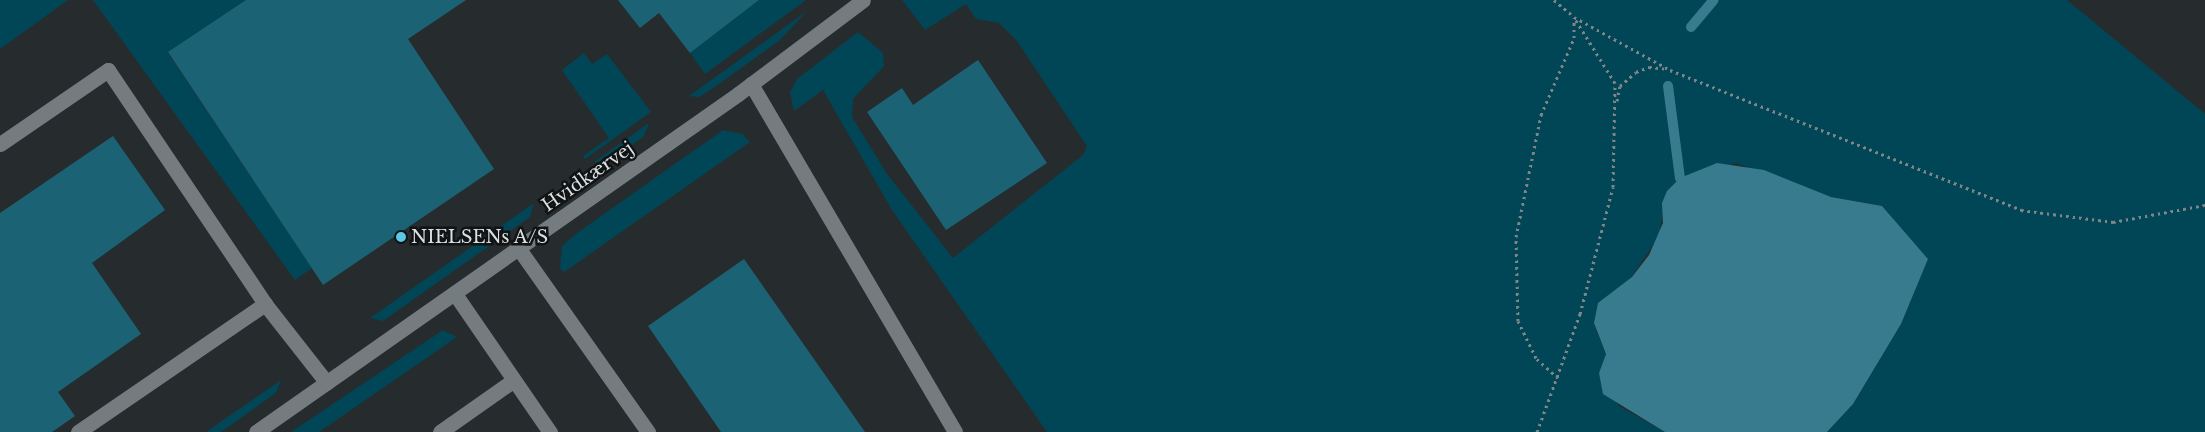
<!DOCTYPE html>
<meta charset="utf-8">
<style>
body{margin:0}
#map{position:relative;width:2205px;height:432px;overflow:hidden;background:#262c2e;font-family:"Libre Baskerville",serif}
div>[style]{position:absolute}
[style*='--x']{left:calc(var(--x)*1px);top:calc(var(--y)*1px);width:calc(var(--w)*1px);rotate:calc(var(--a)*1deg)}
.green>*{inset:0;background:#014656}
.water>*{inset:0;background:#387b8e}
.stream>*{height:10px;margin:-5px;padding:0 5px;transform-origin:5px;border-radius:5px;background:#387b8e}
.building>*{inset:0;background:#1b6274}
.path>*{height:3px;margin-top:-1.5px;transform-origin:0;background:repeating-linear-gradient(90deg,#808587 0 2.5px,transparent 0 6.5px)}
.service>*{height:15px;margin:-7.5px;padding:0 7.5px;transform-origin:7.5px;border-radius:7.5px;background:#757c7f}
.tertiary>*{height:15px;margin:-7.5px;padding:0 7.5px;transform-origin:7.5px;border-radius:7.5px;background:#757c7f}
.dots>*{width:14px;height:14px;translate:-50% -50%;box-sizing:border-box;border:2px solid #111415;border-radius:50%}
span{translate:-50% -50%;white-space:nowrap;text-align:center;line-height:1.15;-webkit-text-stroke:5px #111415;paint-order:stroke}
.street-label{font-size:18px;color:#dbdfe1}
.poi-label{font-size:18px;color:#dbdfe1}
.left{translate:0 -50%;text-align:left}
</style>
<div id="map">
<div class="green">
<div style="clip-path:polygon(0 0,68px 0,0 49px)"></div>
<div style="clip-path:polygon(93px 0,246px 0,168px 53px,312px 268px,295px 280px)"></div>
<div style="clip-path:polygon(759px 0,806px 0,705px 74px,690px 53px)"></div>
<div style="clip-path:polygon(902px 0,2067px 0,2205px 114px,2205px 432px,1827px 432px,1853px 404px,1901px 324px,1928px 259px,1882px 206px,1831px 197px,1736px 163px,1680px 178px,1667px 191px,1659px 236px,1596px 330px,1606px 354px,1599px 373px,1619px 406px,1665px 432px,1047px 432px,892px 210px,823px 90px,794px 111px,790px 92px,797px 79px,858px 32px,883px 53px,884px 66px,853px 99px,852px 117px,887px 174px,953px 258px,1083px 155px,1087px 146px,1017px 41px,999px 23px,976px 19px,966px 4px,925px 30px)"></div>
<div style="clip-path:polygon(807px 11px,780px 40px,712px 89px,699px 97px,689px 96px)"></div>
<div style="clip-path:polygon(584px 53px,592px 64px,607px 54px,651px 112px,585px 159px,583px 156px,609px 138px,562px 70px)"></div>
<div style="clip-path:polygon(649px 123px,644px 136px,610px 161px,594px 162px)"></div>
<div style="clip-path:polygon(723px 130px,742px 134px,750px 142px,564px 272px,560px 268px,562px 246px,577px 233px)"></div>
<div style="clip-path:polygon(534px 203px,530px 217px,383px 321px,370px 318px)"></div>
<div style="clip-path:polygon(443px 330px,457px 337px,319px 432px,291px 432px)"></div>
<div style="clip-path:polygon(281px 380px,276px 393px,221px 432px,206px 432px)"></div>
</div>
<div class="water">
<div style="clip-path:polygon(1717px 163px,1764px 170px,1831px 197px,1882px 206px,1928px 259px,1901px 324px,1853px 404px,1827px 432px,1665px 432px,1603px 394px,1599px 373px,1606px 354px,1594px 323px,1598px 303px,1632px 277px,1649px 255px,1663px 223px,1662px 203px,1667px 191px,1680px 178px)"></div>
</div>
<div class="stream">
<div style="--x:1691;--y:27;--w:35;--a:-50"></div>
<div style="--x:1668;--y:86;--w:93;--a:82.6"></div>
</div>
<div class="building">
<div style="clip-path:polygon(246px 0,466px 0,408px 39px,494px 169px,323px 285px,168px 52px)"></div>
<div style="clip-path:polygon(618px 0,759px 0,690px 53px,659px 13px,640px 28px)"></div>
<div style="clip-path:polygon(978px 60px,1047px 163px,946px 230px,867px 112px,902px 88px,913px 105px)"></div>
<div style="clip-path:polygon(113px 136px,165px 210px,92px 263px,141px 334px,58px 392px,75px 416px,52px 432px,0 432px,0 213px)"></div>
<div style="clip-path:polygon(744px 259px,865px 432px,721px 432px,648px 326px)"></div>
</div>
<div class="path">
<div style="--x:1554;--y:0;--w:26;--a:40"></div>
<div style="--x:1574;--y:17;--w:110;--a:28.9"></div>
<div style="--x:1670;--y:70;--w:378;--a:21.7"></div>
<div style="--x:2021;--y:210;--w:93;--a:7.4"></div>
<div style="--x:2113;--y:222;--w:94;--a:-10.5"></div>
<div style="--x:1617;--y:101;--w:15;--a:-79"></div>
<div style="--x:1620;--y:86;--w:21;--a:-41"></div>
<div style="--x:1636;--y:72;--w:14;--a:-21"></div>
<div style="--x:1649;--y:67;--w:18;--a:6"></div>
<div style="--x:1558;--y:378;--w:30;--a:-138"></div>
<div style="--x:1536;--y:358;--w:41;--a:-115.9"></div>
<div style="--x:1518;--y:321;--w:84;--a:-91.4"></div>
<div style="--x:1516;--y:237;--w:125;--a:-78.4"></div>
<div style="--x:1541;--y:115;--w:84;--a:-66.8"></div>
<div style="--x:1574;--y:38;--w:20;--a:-90"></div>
<div style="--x:1537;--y:432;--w:126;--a:-70"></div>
<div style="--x:1580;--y:314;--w:131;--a:-75.4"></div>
<div style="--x:1613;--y:187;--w:104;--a:-88.9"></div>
<div style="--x:1615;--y:83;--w:75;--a:-122"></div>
</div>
<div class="service">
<div style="--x:751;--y:84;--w:403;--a:59.6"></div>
<div style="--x:0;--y:144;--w:131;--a:-34.4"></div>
<div style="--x:108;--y:70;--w:282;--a:56.1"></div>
<div style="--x:265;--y:304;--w:100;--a:51.9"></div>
<div style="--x:519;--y:249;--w:224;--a:54.8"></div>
<div style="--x:455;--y:294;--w:168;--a:55.5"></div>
<div style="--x:78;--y:432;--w:227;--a:-34.4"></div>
<div style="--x:440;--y:432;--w:90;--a:-35.1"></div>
</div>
<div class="tertiary">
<div style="--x:256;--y:432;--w:589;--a:-35.04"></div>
<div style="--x:738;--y:94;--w:156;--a:-36.9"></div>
</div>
<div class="dots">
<div style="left:401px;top:237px;background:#5ac8e6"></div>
</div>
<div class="street-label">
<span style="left:588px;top:177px;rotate:-35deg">Hvidkærvej</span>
</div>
<div class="poi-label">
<span class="left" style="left:411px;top:237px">NIELSENs A/S</span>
</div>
</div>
